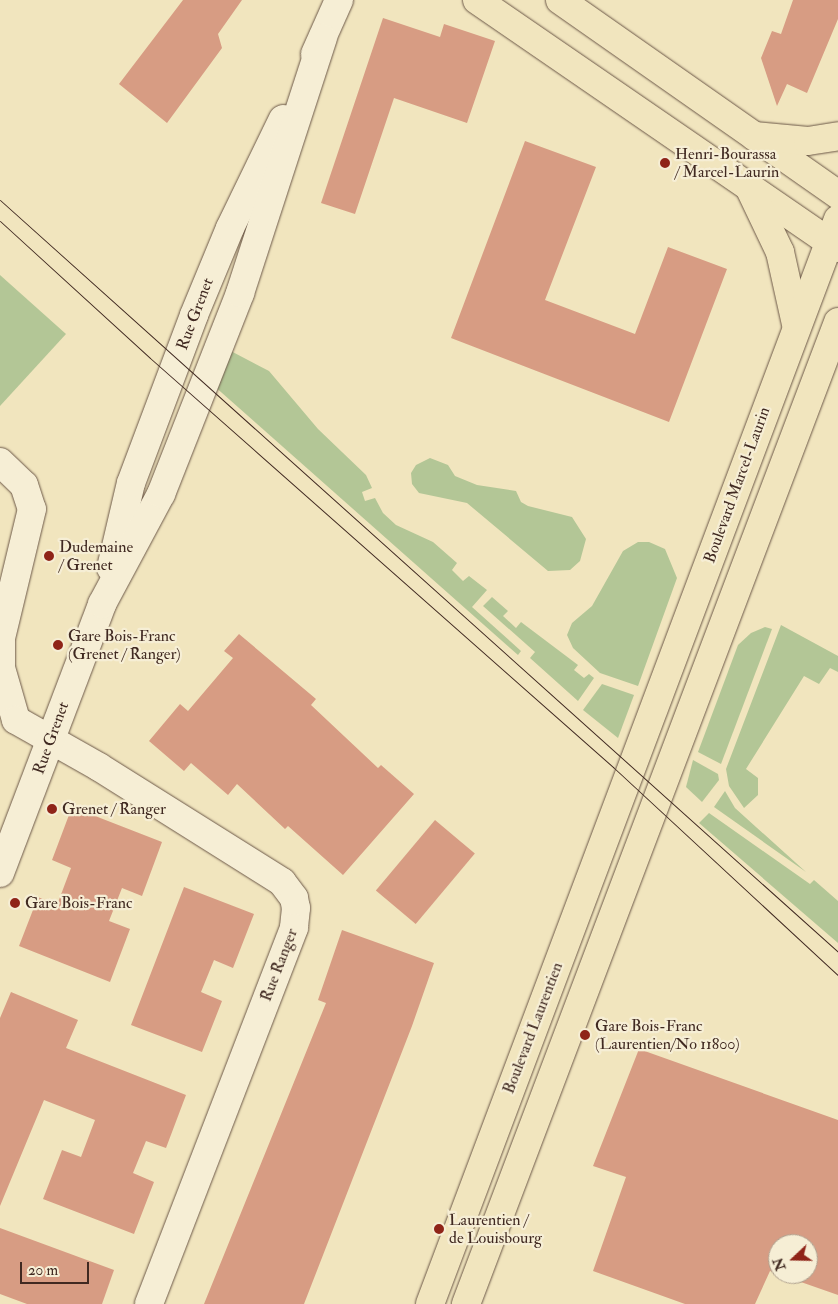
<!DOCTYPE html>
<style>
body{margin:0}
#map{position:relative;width:838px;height:1304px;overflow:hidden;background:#f1e5be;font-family:"IM FELL Double Pica",serif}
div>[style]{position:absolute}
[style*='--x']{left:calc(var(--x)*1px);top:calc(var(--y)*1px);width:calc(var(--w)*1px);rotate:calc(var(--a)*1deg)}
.green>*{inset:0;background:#b3c696}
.building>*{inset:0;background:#d79c83;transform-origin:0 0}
.roads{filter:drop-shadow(0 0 1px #6c5848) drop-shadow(0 0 1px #6c5848)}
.minor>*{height:28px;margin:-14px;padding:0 14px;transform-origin:14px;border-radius:14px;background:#f6eed5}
.major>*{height:28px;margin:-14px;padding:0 14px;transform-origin:14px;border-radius:14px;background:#f1e5be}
.tram>*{height:1px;margin:-0.5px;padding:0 0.5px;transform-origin:0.5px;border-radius:0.5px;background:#402921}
.dots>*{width:14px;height:14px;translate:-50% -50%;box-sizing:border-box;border:2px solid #f6eed5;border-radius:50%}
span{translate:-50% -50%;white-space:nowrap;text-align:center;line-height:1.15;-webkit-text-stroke:4.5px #f6eed5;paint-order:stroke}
.poi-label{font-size:16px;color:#402921}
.left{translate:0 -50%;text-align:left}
.street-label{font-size:16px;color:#402921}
.north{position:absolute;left:768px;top:1234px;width:50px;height:50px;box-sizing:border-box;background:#f6eed5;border:1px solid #ad9f8d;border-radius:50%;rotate:249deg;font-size:14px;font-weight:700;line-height:20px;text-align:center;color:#402921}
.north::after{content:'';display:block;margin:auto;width:18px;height:22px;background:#8f2418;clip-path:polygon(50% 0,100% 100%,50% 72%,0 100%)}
.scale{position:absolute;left:20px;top:1262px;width:69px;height:22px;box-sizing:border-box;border:2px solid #402921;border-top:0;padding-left:6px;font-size:15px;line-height:18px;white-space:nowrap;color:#402921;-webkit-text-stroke:4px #f6eed5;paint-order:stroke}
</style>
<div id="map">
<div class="green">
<div style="clip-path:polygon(0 275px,66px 334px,0 406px)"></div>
<div style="clip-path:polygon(227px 349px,269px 371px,318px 429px,366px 475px,372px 488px,362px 492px,365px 501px,375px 498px,383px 513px,396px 525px,433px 542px,457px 563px,452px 570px,463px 581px,469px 576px,487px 590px,472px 607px,521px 651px,518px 655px,213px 385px)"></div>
<div style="clip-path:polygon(430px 458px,448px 465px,455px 476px,477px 485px,516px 491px,521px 502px,528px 506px,572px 517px,586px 539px,580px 561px,570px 570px,548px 571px,467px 503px,419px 493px,412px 484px,411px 473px,416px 465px)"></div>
<div style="clip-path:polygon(638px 542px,649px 542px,665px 549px,677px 578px,638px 686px,600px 673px,573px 648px,567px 635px,572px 623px,592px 606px,623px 551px)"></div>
<div style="clip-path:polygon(492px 597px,508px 611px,503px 616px,516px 628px,521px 622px,578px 665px,574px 670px,584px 678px,589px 674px,594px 678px,578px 701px,530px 658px,535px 652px,483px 606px)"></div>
<div style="clip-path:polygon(781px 625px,838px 656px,838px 672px,830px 668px,819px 684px,804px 676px,746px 769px,758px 778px,758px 795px,744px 808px,729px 786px,726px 769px)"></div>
<div style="clip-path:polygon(765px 627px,772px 629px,721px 764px,698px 752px,738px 645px,751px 633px)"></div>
<div style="clip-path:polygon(602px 684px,634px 695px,618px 738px,583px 710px)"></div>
<div style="clip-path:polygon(693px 760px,718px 774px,719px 780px,702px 802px,686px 787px)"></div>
<div style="clip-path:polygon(725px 791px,735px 808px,806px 872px,714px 807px)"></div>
<div style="clip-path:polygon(709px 813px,810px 884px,814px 880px,838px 901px,838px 943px,699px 823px)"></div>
</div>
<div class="building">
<div style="clip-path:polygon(183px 0,242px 0,218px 34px,222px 48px,167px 123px,119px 84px)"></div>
<div style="clip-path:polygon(793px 0,838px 0,838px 19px,807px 93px,787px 84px,777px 106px,761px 58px,772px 31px,781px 34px)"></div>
<div style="clip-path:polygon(383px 18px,440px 37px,444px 24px,495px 41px,467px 123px,394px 98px,355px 214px,321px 203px)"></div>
<div style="clip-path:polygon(525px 141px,596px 167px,545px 300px,635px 334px,668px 247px,727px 269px,669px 422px,451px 338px)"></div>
<div style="clip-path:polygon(239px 634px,316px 699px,311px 705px,378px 768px,381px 765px,414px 794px,343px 875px,288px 826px,285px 829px,237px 784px,228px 795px,191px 763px,184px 771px,149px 741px,180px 704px,188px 711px,233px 658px,224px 651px)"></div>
<div style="clip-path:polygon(72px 807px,162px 842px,142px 896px,122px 888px,109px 921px,130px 929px,110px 982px,19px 946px,38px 897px,57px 905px,71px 868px,52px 860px)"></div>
<div style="left:435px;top:820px;width:52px;height:92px;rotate:40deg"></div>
<div style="clip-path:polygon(184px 887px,254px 914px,233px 968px,214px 960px,201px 992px,222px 1001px,202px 1052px,131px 1025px)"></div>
<div style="clip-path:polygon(342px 930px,434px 963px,412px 1026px,304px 1304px,204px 1304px,326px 1003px,318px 1000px)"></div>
<div style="clip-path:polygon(11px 992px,78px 1020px,66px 1048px,186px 1095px,166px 1148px,146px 1141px,133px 1173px,154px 1182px,134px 1234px,43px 1199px,62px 1150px,81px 1157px,95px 1120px,44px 1100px,0 1206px,0 1018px)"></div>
<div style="clip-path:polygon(639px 1049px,838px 1120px,838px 1295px,778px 1274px,808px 1274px,808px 1244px,778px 1244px,778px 1274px,770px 1271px,755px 1304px,685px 1304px,593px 1271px,626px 1177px,593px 1166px)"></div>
<div style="clip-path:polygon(0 1228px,114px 1270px,102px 1304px,27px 1304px,0 1294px)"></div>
</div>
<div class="roads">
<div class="minor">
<div style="--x:315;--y:54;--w:59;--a:-66"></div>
<div style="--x:0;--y:462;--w:33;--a:44"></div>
<div style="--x:24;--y:485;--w:25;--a:72"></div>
<div style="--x:32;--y:509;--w:133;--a:103.5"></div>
<div style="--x:1;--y:638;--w:30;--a:90"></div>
<div style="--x:1;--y:668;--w:54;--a:73.9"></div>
<div style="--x:16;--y:720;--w:95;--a:29.5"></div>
<div style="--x:99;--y:767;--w:216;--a:32.1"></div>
<div style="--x:282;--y:882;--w:20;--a:53"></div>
<div style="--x:294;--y:898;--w:10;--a:79"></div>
<div style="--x:296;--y:908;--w:20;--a:96"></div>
<div style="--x:294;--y:928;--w:403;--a:111.1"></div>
<div style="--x:111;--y:568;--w:87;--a:-76.8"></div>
<div style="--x:131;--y:483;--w:179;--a:-69.4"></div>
<div style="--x:194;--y:315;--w:94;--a:-67.5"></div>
<div style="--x:230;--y:228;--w:121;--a:-64.1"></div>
<div style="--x:0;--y:873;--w:288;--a:-69.2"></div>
<div style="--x:102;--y:604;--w:125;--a:-61.8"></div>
<div style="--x:161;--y:494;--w:216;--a:-68.5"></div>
<div style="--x:240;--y:293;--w:268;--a:-72"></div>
</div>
<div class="major">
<div style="--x:477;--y:0;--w:438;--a:34.5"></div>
<div style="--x:560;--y:0;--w:340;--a:35"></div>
<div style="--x:754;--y:136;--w:54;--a:5.3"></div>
<div style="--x:808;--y:141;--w:30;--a:-9"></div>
<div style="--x:749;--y:187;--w:72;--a:64.5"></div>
<div style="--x:780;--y:252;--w:74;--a:77.5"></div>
<div style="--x:430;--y:1304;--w:1159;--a:-69.39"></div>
<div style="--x:466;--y:1304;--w:1050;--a:-69.25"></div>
</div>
</div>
<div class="tram">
<div style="--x:0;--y:200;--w:1126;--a:41.9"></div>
<div style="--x:0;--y:221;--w:203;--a:42.4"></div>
<div style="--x:150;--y:358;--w:618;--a:41.46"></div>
<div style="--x:613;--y:767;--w:306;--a:42.8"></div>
</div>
<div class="dots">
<div style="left:665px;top:163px;background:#8f2418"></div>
<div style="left:49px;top:556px;background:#8f2418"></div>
<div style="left:58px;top:645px;background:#8f2418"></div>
<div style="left:52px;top:809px;background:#8f2418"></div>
<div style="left:15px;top:903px;background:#8f2418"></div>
<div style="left:585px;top:1035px;background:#8f2418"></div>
<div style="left:439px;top:1229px;background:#8f2418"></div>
</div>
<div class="poi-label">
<span class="left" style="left:675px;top:163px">Henri-Bourassa<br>/ Marcel-Laurin</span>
<span class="left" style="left:59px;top:556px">Dudemaine<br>/ Grenet</span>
<span class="left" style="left:68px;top:645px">Gare Bois-Franc<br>(Grenet / Ranger)</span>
<span class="left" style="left:62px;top:809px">Grenet / Ranger</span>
<span class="left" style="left:25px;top:903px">Gare Bois-Franc</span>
<span class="left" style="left:595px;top:1035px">Gare Bois-Franc<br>(Laurentien/No 11800)</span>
<span class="left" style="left:449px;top:1229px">Laurentien /<br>de Louisbourg</span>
</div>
<div class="street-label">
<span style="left:195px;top:314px;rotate:-69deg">Rue Grenet</span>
<span style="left:737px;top:485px;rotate:-70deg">Boulevard Marcel-Laurin</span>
<span style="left:51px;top:738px;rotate:-70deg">Rue Grenet</span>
<span style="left:279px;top:965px;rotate:-69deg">Rue Ranger</span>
<span style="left:533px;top:1028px;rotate:-69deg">Boulevard Laurentien</span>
</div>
<div class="north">N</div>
<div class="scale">20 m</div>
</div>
